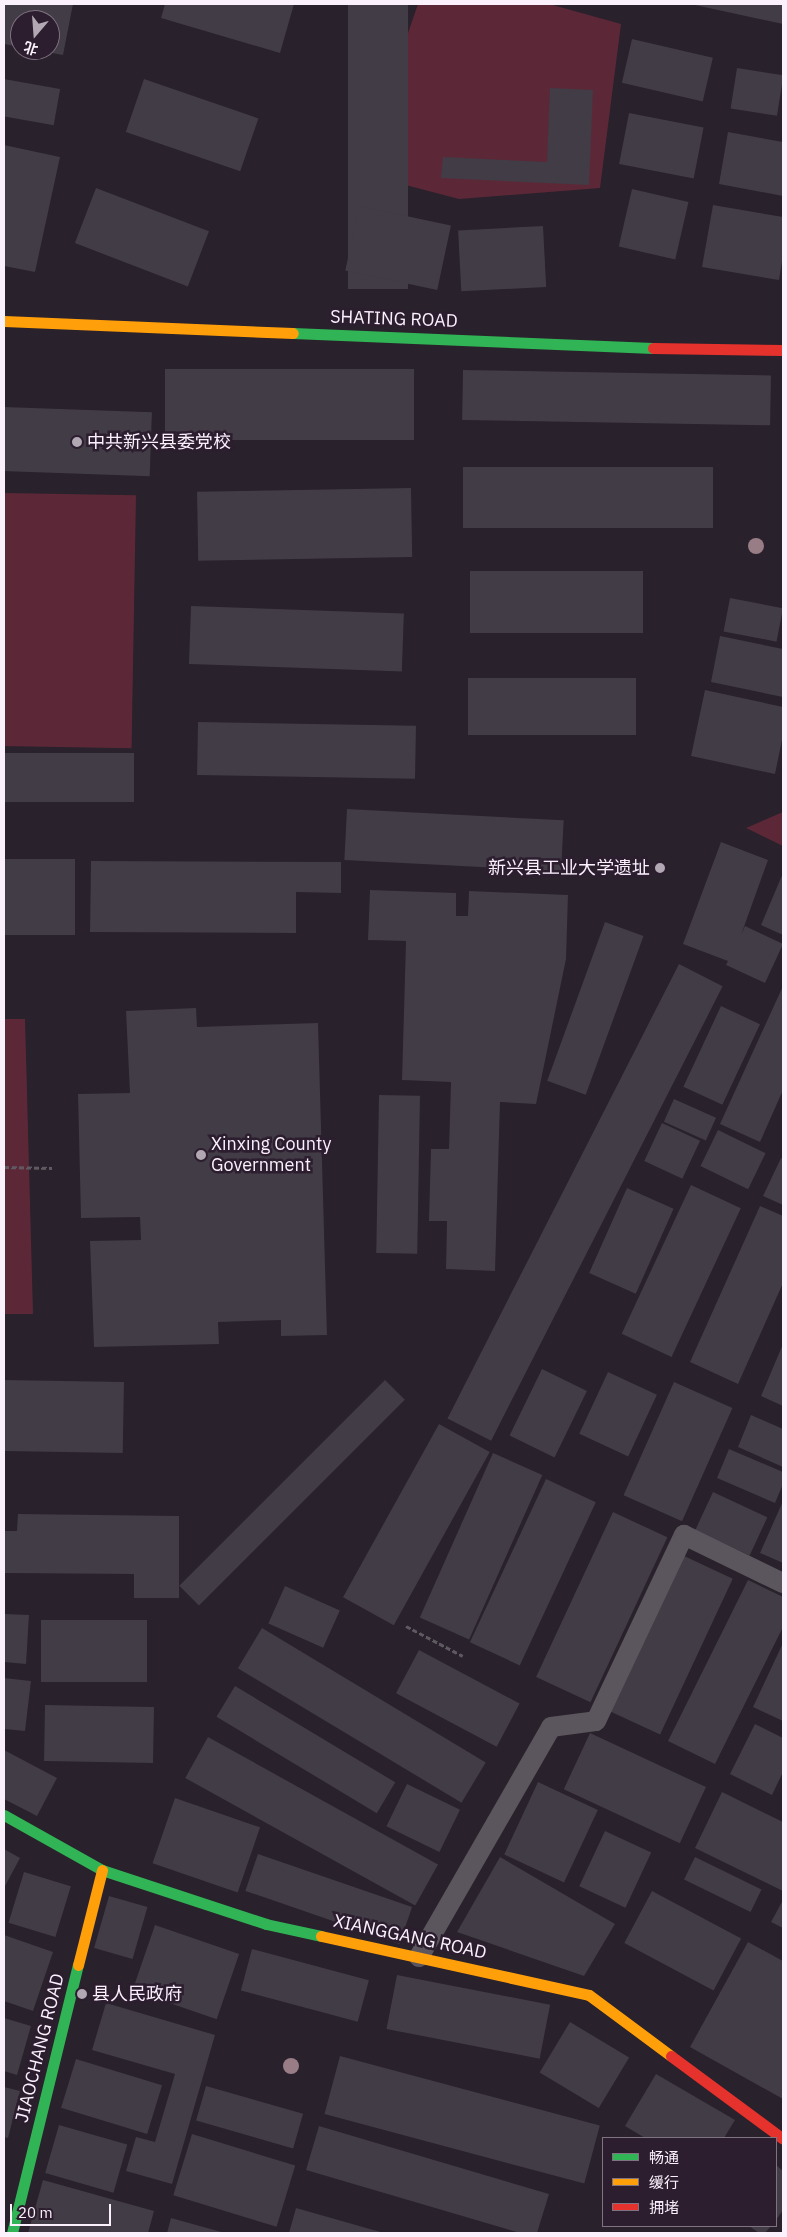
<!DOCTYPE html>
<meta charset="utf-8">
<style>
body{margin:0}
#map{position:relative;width:787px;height:2237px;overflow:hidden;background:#29212b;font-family:"IBM Plex Sans","Noto Sans SC",sans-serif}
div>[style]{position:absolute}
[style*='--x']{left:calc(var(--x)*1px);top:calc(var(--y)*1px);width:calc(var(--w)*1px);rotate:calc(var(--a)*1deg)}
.green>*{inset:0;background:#5c2837;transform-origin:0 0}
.building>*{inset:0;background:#413c45;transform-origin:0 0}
.path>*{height:3px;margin-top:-1.5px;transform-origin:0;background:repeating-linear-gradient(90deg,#5f5961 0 5px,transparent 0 7.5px)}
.lane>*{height:20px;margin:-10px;padding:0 10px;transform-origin:10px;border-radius:10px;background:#5b555d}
.fast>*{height:11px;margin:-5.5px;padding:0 5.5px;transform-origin:5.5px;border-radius:5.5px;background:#30b455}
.slow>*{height:11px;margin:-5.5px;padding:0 5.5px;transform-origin:5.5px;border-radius:5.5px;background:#ff9f0a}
.jam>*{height:11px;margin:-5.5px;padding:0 5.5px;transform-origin:5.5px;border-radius:5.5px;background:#e5322d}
.trees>*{width:16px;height:16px;margin:-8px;border-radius:50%;background:#987d86}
.dots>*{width:14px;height:14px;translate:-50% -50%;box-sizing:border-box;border:2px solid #2c1d2f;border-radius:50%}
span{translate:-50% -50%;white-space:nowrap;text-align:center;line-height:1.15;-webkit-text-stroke:5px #2c1d2f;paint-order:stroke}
.street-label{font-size:18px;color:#fbf1fd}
.poi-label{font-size:18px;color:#fbf1fd}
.left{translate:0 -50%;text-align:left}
.right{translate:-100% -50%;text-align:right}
.frame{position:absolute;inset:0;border:5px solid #fbf1fd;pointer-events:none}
.legend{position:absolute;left:602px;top:2137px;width:175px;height:90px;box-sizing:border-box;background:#2c1d2f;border:1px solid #7f7281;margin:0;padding:6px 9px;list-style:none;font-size:15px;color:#fbf1fd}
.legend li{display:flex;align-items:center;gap:10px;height:25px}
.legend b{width:25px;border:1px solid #7f7281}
.north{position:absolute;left:10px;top:10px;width:50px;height:50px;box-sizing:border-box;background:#2c1d2f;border:1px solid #7f7281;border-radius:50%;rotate:198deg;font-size:14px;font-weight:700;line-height:20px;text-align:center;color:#fbf1fd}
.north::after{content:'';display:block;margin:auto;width:18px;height:22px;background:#b2a8b4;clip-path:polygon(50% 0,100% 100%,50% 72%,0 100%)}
.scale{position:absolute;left:10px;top:2204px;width:101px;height:22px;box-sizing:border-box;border:2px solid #fbf1fd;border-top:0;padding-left:6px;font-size:15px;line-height:18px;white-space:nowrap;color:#fbf1fd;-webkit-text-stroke:4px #2c1d2f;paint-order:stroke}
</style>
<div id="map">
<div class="green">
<div style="clip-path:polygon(418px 4px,549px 4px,621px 24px,600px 188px,459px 199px,360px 173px)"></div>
<div style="left:4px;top:493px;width:132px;height:253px;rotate:1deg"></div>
<div style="clip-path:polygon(783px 812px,783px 846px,746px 828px)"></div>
<div style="clip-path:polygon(4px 1019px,25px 1019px,33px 1314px,4px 1314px)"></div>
</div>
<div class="building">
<div style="clip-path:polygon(4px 4px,73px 4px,63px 55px,41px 51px,50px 50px,50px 20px,20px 20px,20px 47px,4px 44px)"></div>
<div style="clip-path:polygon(165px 4px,294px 4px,280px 53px,161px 18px)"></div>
<div style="left:348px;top:4px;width:60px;height:285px"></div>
<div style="clip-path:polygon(695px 4px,783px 4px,783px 24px,695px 5px)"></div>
<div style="left:632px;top:39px;width:83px;height:45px;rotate:13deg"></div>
<div style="left:737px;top:68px;width:47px;height:41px;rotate:9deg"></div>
<div style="left:4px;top:79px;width:57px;height:37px;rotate:10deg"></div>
<div style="left:144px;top:79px;width:121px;height:56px;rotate:19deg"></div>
<div style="clip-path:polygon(550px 88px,593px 90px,589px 185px,441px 178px,443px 157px,547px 162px)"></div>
<div style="left:629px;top:113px;width:76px;height:52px;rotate:11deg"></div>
<div style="clip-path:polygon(728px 132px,783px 142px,783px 196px,719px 184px)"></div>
<div style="clip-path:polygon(4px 145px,60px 157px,35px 272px,4px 266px)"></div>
<div style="left:96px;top:188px;width:121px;height:59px;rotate:21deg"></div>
<div style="left:632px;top:189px;width:58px;height:59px;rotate:13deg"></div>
<div style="clip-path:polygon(713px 205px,783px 217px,783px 255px,779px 280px,702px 267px)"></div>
<div style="left:359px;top:206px;width:94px;height:66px;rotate:12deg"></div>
<div style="left:543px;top:226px;width:61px;height:85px;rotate:87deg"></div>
<div style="left:165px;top:369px;width:249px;height:71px"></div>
<div style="left:463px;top:370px;width:308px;height:50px;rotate:1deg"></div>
<div style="left:4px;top:407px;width:148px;height:64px;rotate:2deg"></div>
<div style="left:463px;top:467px;width:250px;height:61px"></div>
<div style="left:411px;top:488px;width:69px;height:214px;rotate:89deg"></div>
<div style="left:470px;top:571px;width:173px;height:62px"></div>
<div style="left:730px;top:598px;width:54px;height:34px;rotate:11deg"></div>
<div style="left:191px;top:606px;width:213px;height:58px;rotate:2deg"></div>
<div style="clip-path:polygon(720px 636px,783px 649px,783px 697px,711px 682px)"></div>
<div style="left:636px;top:678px;width:57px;height:168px;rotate:90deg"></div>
<div style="clip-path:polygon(705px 690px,783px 707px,783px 735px,775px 774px,691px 756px)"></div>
<div style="left:198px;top:722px;width:218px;height:53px;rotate:1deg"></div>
<div style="left:4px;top:753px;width:130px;height:49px"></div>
<div style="left:347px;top:809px;width:217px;height:51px;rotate:3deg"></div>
<div style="clip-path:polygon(721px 842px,768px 860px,741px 935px,745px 926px,783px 944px,765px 983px,726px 965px,728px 961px,683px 944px)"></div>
<div style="left:4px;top:859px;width:71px;height:76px"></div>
<div style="clip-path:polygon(91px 861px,341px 862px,341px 893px,296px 892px,296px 933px,90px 932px)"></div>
<div style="clip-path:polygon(783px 873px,783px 935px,761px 925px)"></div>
<div style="clip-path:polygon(370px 890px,456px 893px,456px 916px,468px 916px,469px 891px,568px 895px,566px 959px,536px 1104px,500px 1102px,495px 1271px,446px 1269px,447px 1221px,429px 1221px,431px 1149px,449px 1149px,451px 1082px,402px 1080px,406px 941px,368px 940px)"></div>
<div style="left:605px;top:922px;width:41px;height:169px;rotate:20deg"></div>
<div style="left:679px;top:964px;width:49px;height:510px;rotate:27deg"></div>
<div style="clip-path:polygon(783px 986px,783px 1090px,760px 1142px,720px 1124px)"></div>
<div style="left:721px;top:1006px;width:43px;height:89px;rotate:25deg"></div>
<div style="clip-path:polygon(196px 1008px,197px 1027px,318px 1023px,327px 1335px,281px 1336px,281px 1320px,218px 1322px,219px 1344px,94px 1347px,90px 1241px,141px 1240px,140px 1217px,81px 1218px,78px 1094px,130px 1093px,126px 1011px)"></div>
<div style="left:379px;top:1095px;width:41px;height:158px;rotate:1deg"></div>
<div style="left:674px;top:1099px;width:46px;height:25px;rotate:24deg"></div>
<div style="left:662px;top:1123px;width:42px;height:42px;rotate:25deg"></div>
<div style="left:718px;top:1130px;width:53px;height:40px;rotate:26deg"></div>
<div style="clip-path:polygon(781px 1158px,783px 1159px,783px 1205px,763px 1196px)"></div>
<div style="left:691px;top:1185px;width:55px;height:164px;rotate:25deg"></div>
<div style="left:627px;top:1188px;width:51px;height:93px;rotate:24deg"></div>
<div style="clip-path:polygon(760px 1206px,783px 1216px,783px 1283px,738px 1384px,690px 1362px)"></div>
<div style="clip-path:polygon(783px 1344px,783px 1406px,761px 1396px)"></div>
<div style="left:542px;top:1369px;width:50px;height:74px;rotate:26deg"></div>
<div style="left:608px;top:1372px;width:54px;height:68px;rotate:25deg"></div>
<div style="left:4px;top:1380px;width:120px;height:71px;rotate:1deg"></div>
<div style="left:385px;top:1380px;width:28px;height:291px;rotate:45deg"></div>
<div style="left:674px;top:1382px;width:64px;height:124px;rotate:24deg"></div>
<div style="clip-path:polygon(751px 1415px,783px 1429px,783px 1467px,738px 1447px)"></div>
<div style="left:439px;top:1424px;width:58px;height:198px;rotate:29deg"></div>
<div style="clip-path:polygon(729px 1449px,783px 1472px,783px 1484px,775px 1503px,717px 1478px)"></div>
<div style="left:493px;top:1453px;width:54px;height:180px;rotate:24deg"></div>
<div style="left:546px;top:1479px;width:55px;height:180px;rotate:25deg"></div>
<div style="left:713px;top:1492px;width:60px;height:42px;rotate:25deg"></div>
<div style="clip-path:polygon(783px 1501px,783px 1563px,760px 1553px)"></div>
<div style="left:613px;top:1512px;width:60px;height:182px;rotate:25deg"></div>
<div style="clip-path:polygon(18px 1514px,179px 1516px,179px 1598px,134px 1598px,134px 1574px,4px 1573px,4px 1531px,17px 1531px)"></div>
<div style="left:682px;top:1555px;width:56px;height:172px;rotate:25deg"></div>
<div style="clip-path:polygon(748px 1580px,783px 1597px,783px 1627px,715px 1764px,668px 1741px)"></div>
<div style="left:285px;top:1586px;width:60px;height:41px;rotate:24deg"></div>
<div style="clip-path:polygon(4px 1614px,29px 1615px,26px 1664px,4px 1662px)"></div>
<div style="left:41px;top:1620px;width:106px;height:62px"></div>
<div style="left:262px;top:1628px;width:261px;height:47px;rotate:31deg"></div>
<div style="clip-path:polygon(783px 1643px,783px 1721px,753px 1707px)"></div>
<div style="left:419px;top:1650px;width:114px;height:49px;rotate:28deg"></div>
<div style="clip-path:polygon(4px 1678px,31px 1681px,25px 1731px,4px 1729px)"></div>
<div style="left:235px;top:1686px;width:187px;height:36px;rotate:31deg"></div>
<div style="left:45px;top:1705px;width:109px;height:56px;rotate:1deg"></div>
<div style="clip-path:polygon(755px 1724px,783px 1738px,783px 1772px,772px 1795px,730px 1774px)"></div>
<div style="left:590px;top:1733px;width:128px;height:62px;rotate:25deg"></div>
<div style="left:208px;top:1737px;width:263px;height:47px;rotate:29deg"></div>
<div style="clip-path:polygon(4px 1750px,57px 1778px,37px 1816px,4px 1799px)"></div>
<div style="left:538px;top:1782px;width:66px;height:80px;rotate:25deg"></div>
<div style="left:407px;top:1784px;width:59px;height:47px;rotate:26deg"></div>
<div style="clip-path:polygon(722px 1792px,783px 1822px,783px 1891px,695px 1848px)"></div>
<div style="left:175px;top:1798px;width:90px;height:69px;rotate:19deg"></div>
<div style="left:605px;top:1831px;width:51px;height:61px;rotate:25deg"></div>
<div style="clip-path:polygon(4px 1849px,20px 1858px,4px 1888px)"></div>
<div style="left:258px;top:1854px;width:163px;height:39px;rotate:19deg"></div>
<div style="clip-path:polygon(500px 1857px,615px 1924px,584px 1976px,457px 1932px)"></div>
<div style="left:695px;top:1857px;width:74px;height:25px;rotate:26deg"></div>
<div style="left:24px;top:1872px;width:49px;height:53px;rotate:17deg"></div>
<div style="left:652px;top:1891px;width:101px;height:59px;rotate:28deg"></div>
<div style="left:109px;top:1896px;width:40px;height:54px;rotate:16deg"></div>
<div style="clip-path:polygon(783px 1900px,783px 1928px,771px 1922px)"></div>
<div style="left:155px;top:1925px;width:89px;height:69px;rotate:19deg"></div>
<div style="clip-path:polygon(4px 1935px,53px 1952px,33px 2011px,4px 2001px)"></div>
<div style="clip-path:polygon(748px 1942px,783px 1961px,783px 2099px,690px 2047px)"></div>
<div style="left:252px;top:1949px;width:121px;height:43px;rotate:15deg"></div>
<div style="left:397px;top:1975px;width:156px;height:55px;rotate:11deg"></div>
<div style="clip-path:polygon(106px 2003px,215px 2035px,172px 2184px,126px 2171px,136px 2137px,155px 2142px,175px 2074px,92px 2050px)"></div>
<div style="clip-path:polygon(4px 2018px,31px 2026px,17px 2075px,4px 2071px)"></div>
<div style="left:570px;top:2022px;width:69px;height:59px;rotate:31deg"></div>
<div style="left:340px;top:2056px;width:269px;height:60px;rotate:15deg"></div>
<div style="left:76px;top:2059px;width:90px;height:51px;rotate:17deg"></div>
<div style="clip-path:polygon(656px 2074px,735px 2120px,724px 2138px,645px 2138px,625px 2126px)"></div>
<div style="left:206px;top:2086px;width:101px;height:36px;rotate:16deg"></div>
<div style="clip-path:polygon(4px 2087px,20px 2091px,8px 2138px,4px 2137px)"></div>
<div style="left:59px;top:2125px;width:71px;height:50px;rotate:16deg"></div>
<div style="clip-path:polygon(319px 2126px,549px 2194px,537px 2233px,520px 2233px,306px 2170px)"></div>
<div style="left:192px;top:2134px;width:108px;height:64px;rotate:17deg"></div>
<div style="clip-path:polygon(776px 2165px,783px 2171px,783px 2210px,776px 2220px)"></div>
<div style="clip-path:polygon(43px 2180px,154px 2211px,148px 2233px,28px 2233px)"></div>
<div style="clip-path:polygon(296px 2208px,384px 2233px,289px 2233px)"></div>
<div style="clip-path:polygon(171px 2218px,225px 2233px,167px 2233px)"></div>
<div style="clip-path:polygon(749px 2226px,771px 2226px,765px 2233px,759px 2233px)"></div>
</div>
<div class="path">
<div style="--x:4;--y:1167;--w:48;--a:1.2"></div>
<div style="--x:406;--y:1626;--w:64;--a:27.8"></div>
</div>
<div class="lane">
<div style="--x:419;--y:1957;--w:265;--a:-60.1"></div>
<div style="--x:551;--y:1727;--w:45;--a:-7.6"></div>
<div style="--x:596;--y:1721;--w:206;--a:-64.7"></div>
<div style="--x:684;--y:1535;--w:110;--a:25.9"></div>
</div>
<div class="fast">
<div style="--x:293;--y:333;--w:360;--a:2.4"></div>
<div style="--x:4;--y:1815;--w:112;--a:29.3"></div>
<div style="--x:102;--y:1870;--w:173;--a:18.2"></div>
<div style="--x:266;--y:1924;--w:56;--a:12.3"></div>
<div style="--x:12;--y:2233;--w:276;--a:-76.2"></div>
</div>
<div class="slow">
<div style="--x:4;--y:321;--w:289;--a:2.4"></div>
<div style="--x:321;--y:1936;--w:274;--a:12.4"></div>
<div style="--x:589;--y:1995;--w:102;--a:36.6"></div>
<div style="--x:78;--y:1965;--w:98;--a:-75.8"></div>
</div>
<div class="jam">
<div style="--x:653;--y:348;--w:130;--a:0.9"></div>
<div style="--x:671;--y:2056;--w:139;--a:36.5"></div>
</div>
<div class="trees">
<div style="left:756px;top:546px"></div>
<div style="left:291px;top:2066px"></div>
</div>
<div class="dots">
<div style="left:77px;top:442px;background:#b2a8b4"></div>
<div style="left:660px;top:868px;background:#b2a8b4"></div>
<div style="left:201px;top:1155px;background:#b2a8b4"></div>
<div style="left:82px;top:1994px;background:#b2a8b4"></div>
</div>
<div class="street-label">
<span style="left:394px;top:319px;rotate:2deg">SHATING ROAD</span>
<span style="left:410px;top:1937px;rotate:12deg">XIANGGANG ROAD</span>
<span style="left:40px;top:2048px;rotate:-76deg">JIAOCHANG ROAD</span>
</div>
<div class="poi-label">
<span class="left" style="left:87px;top:442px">中共新兴县委党校</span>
<span class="right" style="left:650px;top:868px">新兴县工业大学遗址</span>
<span class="left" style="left:211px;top:1155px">Xinxing County<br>Government</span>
<span class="left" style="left:92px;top:1994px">县人民政府</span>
</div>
<div class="frame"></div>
<ul class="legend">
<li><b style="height:6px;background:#30b455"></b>畅通</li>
<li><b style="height:6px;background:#ff9f0a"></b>缓行</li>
<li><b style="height:6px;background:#e5322d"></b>拥堵</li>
</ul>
<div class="north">北</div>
<div class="scale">20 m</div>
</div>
